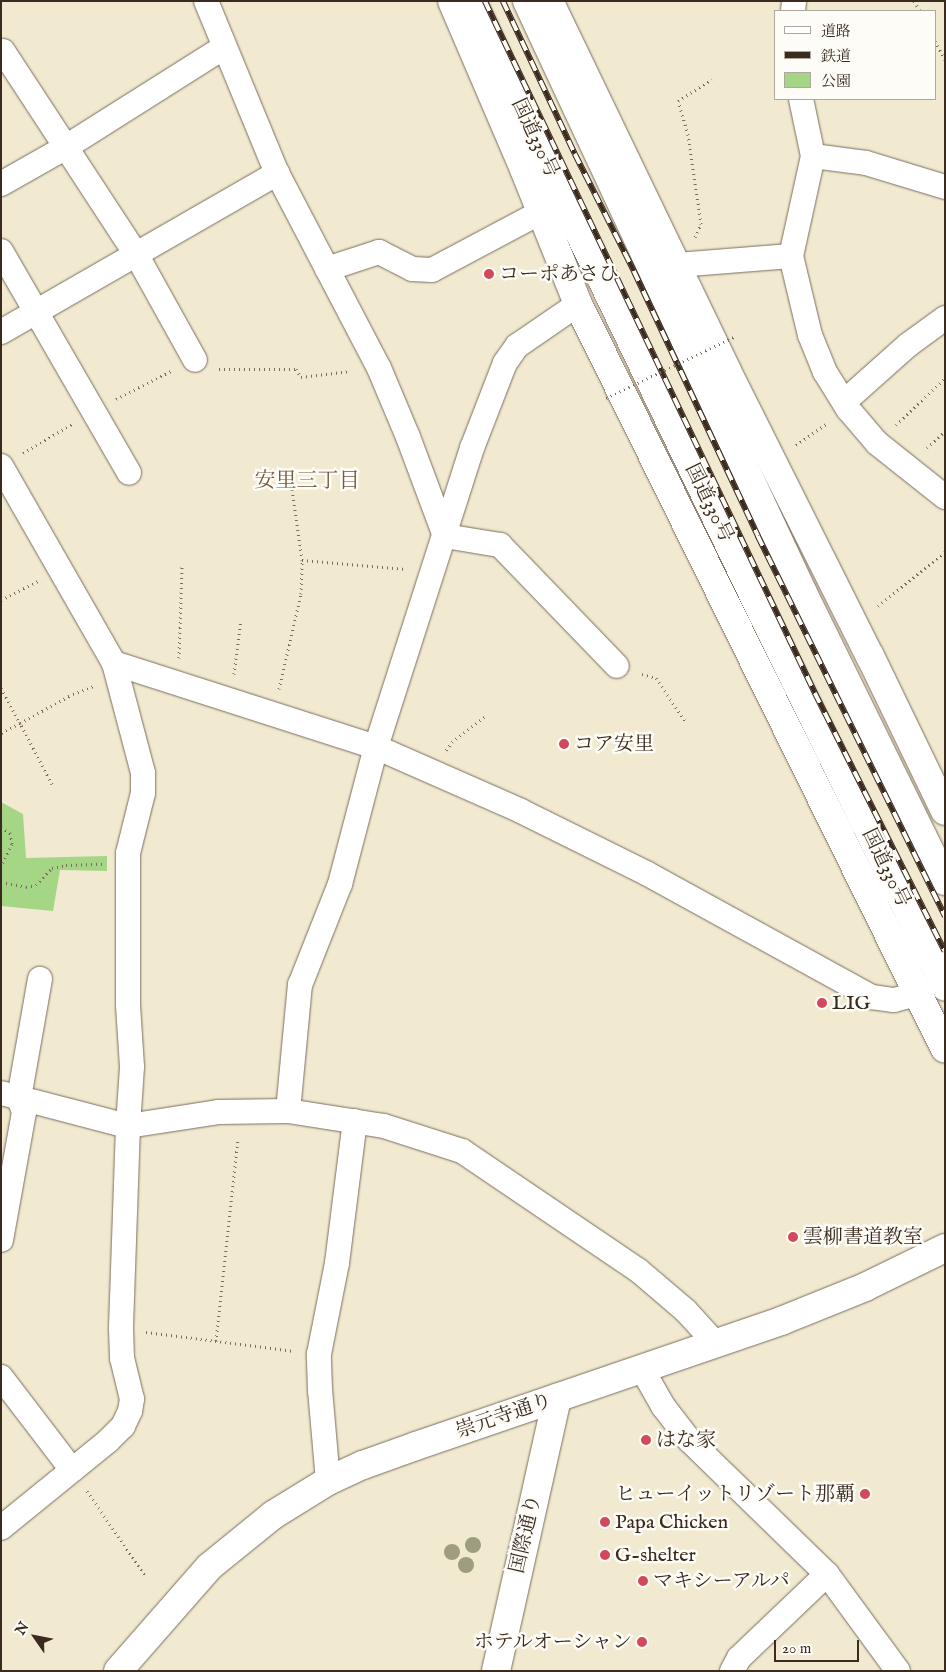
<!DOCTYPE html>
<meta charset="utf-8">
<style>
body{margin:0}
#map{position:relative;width:946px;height:1672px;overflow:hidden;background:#f1ead1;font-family:"IM FELL English","Noto Serif JP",serif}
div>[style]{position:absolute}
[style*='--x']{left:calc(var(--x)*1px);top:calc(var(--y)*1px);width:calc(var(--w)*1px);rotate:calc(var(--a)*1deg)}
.green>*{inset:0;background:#a4d685}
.path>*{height:3px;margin-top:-1.5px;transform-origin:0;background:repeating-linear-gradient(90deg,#7b6d5d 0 1px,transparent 0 5px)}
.roads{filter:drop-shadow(0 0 1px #7b6d5d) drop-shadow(0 0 1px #7b6d5d)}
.minor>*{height:24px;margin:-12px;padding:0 12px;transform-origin:12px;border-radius:12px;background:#fff}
.secondary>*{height:28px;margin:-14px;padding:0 14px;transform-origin:14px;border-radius:14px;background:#fff}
.primary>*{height:28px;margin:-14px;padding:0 14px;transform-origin:14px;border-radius:14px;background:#fff}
.trunk>*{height:28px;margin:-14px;padding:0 14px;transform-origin:14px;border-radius:14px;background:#fff}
.rail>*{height:5.5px;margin-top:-2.75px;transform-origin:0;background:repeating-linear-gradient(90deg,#fdfcf7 0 11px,#3b2a1e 0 22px);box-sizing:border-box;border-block:1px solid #3b2a1e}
.path-bridge>*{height:3px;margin-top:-1.5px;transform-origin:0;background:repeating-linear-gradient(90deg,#7b6d5d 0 1px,transparent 0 5px)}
.trees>*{width:16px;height:16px;margin:-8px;border-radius:50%;background:#9e9d80}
.dots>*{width:14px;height:14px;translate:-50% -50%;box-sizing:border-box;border:2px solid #fdfcf7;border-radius:50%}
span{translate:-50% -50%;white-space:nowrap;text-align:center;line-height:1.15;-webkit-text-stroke:5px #fdfcf7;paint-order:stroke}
.street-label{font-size:20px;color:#3b2a1e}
.poi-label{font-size:20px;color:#3b2a1e}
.left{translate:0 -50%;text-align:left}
.right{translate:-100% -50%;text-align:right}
.neighbourhood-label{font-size:21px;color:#775943}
.frame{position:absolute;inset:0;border:2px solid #3b2a1e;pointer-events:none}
.legend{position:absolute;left:774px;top:10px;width:162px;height:90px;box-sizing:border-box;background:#fdfcf7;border:1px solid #afa8a0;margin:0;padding:6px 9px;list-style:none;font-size:15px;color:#3b2a1e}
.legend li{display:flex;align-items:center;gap:10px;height:25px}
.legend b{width:25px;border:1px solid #afa8a0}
.north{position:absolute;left:10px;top:1612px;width:50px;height:50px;-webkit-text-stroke:4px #fdfcf7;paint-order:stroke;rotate:303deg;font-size:14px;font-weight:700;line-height:20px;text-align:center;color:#3b2a1e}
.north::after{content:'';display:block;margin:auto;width:18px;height:22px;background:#3b2a1e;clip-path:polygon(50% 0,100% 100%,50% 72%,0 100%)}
.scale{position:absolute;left:774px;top:1640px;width:85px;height:22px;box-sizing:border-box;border:2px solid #3b2a1e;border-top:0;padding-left:6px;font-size:15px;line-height:18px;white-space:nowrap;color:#3b2a1e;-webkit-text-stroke:4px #fdfcf7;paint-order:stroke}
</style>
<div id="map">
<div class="green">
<div style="clip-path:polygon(1px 802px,23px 814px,26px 858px,107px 856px,107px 871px,60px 870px,53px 911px,1px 906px)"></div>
</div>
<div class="path">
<div style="--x:914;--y:1;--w:12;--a:59"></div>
<div style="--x:935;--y:41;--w:21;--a:62"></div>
<div style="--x:695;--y:237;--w:14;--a:-65"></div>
<div style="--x:701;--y:224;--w:90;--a:-98.3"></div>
<div style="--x:688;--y:135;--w:35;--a:-106"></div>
<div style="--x:678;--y:101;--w:40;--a:-32.9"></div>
<div style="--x:219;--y:369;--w:77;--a:0"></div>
<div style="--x:296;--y:369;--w:9;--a:58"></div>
<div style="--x:301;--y:377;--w:50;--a:-6.8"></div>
<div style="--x:116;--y:399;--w:62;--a:-27"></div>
<div style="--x:896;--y:425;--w:68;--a:-43.8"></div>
<div style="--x:796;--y:445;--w:38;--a:-35"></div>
<div style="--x:927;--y:448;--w:25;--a:-43"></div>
<div style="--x:23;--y:453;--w:57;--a:-30.6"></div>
<div style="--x:302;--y:560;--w:104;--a:4.9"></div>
<div style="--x:1;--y:600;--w:42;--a:-27.2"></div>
<div style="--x:878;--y:606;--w:86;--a:-38.9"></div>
<div style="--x:179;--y:658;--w:92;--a:-88.1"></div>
<div style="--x:234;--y:674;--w:55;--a:-82.7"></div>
<div style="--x:642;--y:674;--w:15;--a:16"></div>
<div style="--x:656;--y:678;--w:52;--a:56"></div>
<div style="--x:1;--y:688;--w:40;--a:62"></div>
<div style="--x:20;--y:723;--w:21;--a:152"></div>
<div style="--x:279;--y:689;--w:98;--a:-77"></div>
<div style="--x:301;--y:594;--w:34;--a:-88"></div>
<div style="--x:302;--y:560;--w:94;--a:-98"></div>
<div style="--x:446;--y:750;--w:10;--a:-53"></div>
<div style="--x:452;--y:742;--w:44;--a:-37.6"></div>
<div style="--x:52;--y:784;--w:69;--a:-117.7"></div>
<div style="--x:20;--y:723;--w:60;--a:-28.7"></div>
<div style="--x:73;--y:694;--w:22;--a:-21"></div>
<div style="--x:1;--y:827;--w:11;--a:34"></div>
<div style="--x:10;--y:833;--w:11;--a:80"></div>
<div style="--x:12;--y:844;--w:25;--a:117"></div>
<div style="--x:1;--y:882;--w:25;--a:11"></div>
<div style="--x:26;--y:887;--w:10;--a:-11"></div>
<div style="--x:36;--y:885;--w:23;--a:-47"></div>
<div style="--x:52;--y:868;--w:14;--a:-12"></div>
<div style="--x:66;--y:865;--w:36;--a:-2"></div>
<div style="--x:146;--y:1332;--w:149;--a:7.3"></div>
<div style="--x:216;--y:1341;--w:204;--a:-83.8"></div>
<div style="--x:87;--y:1491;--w:104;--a:55.5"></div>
</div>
<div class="roads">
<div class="minor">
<div style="--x:206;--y:1;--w:186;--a:67.6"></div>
<div style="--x:277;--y:173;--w:220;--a:62.4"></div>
<div style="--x:379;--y:368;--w:75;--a:67.2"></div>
<div style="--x:408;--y:437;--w:106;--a:69.5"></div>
<div style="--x:445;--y:536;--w:56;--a:9.3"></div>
<div style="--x:500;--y:545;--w:168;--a:46"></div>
<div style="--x:793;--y:11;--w:10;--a:-84"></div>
<div style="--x:3;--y:51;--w:243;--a:56.8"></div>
<div style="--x:136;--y:254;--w:121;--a:60.9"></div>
<div style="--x:801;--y:99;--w:58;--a:78.1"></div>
<div style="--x:813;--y:156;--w:102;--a:102.4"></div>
<div style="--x:791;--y:256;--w:81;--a:76.5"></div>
<div style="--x:810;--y:335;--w:40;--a:68"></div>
<div style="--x:825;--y:372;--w:44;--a:58.1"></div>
<div style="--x:848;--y:409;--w:45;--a:49.5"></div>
<div style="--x:877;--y:443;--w:87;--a:38.5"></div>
<div style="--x:813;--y:156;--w:53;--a:7.5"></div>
<div style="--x:866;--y:163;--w:83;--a:16.9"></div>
<div style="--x:1;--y:184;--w:75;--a:-29.6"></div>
<div style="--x:66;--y:147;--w:187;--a:-32.3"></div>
<div style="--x:1;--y:251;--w:256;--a:60"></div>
<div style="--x:677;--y:265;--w:114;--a:-4.5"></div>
<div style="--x:327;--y:269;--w:55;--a:-18.1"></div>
<div style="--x:379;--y:252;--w:37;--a:27"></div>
<div style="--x:412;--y:269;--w:20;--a:3"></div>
<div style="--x:432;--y:270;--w:123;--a:-28"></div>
<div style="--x:1;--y:332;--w:319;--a:-29.9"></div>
<div style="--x:844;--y:402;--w:86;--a:-41.7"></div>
<div style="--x:908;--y:345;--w:46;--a:-36.1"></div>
<div style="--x:1;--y:466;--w:227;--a:60.2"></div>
<div style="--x:114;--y:663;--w:114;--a:75.2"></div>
<div style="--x:143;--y:773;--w:20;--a:90"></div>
<div style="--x:143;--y:793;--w:62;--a:104"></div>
<div style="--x:128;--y:853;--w:152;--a:90"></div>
<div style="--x:128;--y:1005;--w:62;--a:86.3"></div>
<div style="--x:132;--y:1067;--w:59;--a:93.9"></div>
<div style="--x:128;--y:1126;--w:203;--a:92"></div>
<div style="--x:121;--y:1329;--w:29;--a:88"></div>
<div style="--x:122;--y:1358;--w:42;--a:76.3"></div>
<div style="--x:132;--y:1399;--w:12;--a:99"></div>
<div style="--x:130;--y:1411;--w:17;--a:115"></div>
<div style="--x:123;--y:1426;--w:21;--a:135"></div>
<div style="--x:108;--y:1441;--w:138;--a:140.9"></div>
<div style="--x:114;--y:663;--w:275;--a:17.8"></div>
<div style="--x:376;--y:747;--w:158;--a:23.8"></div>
<div style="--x:521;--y:811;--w:140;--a:26.4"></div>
<div style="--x:646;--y:873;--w:258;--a:28.8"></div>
<div style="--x:872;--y:997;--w:22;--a:8"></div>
<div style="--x:894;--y:1000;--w:23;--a:-15"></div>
<div style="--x:1;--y:1093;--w:131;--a:14.6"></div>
<div style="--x:128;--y:1126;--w:91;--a:-8.8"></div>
<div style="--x:218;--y:1112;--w:70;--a:-0.8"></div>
<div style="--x:288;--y:1111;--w:97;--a:8.9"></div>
<div style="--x:384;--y:1126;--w:82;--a:17.8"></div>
<div style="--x:462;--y:1151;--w:212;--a:34.1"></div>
<div style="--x:638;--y:1270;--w:63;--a:40.5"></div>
<div style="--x:686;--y:1311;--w:45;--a:47.7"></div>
<div style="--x:288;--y:1111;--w:127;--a:-84.6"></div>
<div style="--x:300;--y:985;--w:109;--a:-68.4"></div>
<div style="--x:340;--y:884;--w:142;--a:-75.3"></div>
<div style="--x:376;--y:747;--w:314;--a:-72.2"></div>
<div style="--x:472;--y:448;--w:91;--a:-68.8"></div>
<div style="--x:505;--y:363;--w:21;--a:-55"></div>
<div style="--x:517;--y:346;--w:74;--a:-34.5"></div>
<div style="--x:1;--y:1240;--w:130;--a:-79.8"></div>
<div style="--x:24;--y:1112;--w:15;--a:-110"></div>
<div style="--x:19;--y:1098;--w:121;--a:-80"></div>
<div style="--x:642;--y:1369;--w:43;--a:60.4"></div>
<div style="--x:663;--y:1406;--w:44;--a:52.4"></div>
<div style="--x:690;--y:1441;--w:191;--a:44.2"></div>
<div style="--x:827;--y:1574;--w:122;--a:136.3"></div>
<div style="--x:739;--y:1658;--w:15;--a:118"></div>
<div style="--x:1;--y:1377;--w:117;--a:52.6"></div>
<div style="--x:328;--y:1481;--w:91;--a:-95"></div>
<div style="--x:320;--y:1390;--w:36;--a:-92"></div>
<div style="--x:319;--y:1354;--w:93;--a:-78.8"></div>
<div style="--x:337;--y:1263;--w:143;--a:-82.8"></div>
<div style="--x:827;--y:1574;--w:120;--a:53.8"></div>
</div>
<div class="secondary">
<div style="--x:496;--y:1671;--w:280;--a:-77.4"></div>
</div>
<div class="primary">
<div style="--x:118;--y:1671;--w:138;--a:-48.8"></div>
<div style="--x:209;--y:1567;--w:82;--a:-39.1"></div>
<div style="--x:273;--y:1515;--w:65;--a:-31.7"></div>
<div style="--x:328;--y:1481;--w:38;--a:-25"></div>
<div style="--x:363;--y:1465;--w:56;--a:-19.7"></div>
<div style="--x:416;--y:1446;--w:386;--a:-18.9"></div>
<div style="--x:781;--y:1321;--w:91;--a:-22"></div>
<div style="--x:865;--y:1287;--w:89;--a:-26"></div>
</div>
<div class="trunk">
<div style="--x:452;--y:1;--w:183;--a:66.8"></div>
<div style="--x:524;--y:169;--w:145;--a:68.2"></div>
<div style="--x:578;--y:304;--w:830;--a:63.77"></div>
<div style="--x:472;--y:1;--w:174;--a:65.5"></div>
<div style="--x:544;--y:159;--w:504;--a:64.35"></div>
<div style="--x:762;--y:613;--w:416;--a:63.9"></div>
<div style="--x:527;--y:1;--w:653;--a:65"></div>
<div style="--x:803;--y:593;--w:321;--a:63.8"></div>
<div style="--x:545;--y:1;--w:11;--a:45"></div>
<div style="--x:553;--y:9;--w:402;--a:64.3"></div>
<div style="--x:727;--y:371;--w:319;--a:63.4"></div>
<div style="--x:870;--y:656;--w:172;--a:64.2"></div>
</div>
</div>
<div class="rail">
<div style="--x:485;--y:1;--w:767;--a:64.5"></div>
<div style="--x:815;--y:693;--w:289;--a:63.3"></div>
<div style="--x:503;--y:1;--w:169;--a:64.8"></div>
<div style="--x:575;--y:154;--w:131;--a:63.2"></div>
<div style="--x:634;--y:271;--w:293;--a:64.9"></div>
<div style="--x:758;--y:536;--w:424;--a:63.8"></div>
</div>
<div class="path-bridge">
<div style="--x:606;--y:398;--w:142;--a:-25.5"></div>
</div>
<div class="trees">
<div style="left:473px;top:1545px"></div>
<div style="left:452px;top:1552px"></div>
<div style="left:466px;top:1565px"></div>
</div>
<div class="dots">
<div style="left:489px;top:274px;background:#d1495b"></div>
<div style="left:564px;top:744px;background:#d1495b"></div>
<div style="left:822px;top:1003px;background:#d1495b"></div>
<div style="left:793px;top:1237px;background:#d1495b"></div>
<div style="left:646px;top:1440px;background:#d1495b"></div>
<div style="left:865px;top:1494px;background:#d1495b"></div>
<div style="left:605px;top:1522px;background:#d1495b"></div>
<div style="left:605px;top:1555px;background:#d1495b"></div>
<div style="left:643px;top:1581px;background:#d1495b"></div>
<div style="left:642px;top:1642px;background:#d1495b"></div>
</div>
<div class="street-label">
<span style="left:535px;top:138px;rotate:65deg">国道330号</span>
<span style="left:709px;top:503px;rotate:64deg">国道330号</span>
<span style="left:886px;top:868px;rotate:64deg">国道330号</span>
<span style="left:504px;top:1416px;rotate:-19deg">崇元寺通り</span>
<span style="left:526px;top:1534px;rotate:-77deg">国際通り</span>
</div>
<div class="poi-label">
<span class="left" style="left:499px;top:274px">コーポあさひ</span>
<span class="left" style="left:574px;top:744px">コア安里</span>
<span class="left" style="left:832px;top:1003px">LIG</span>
<span class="left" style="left:803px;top:1237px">雲柳書道教室</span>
<span class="left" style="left:656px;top:1440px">はな家</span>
<span class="right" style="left:855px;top:1494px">ヒューイットリゾート那覇</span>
<span class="left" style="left:615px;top:1522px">Papa Chicken</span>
<span class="left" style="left:615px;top:1555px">G-shelter</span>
<span class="left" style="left:653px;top:1581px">マキシーアルパ</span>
<span class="right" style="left:632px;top:1642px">ホテルオーシャン</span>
</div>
<div class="neighbourhood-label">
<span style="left:307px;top:482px">安里三丁目</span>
</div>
<div class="frame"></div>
<ul class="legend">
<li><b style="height:6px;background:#fff"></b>道路</li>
<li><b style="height:6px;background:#3b2a1e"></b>鉄道</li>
<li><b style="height:14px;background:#a4d685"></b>公園</li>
</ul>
<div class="north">N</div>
<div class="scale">20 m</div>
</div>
